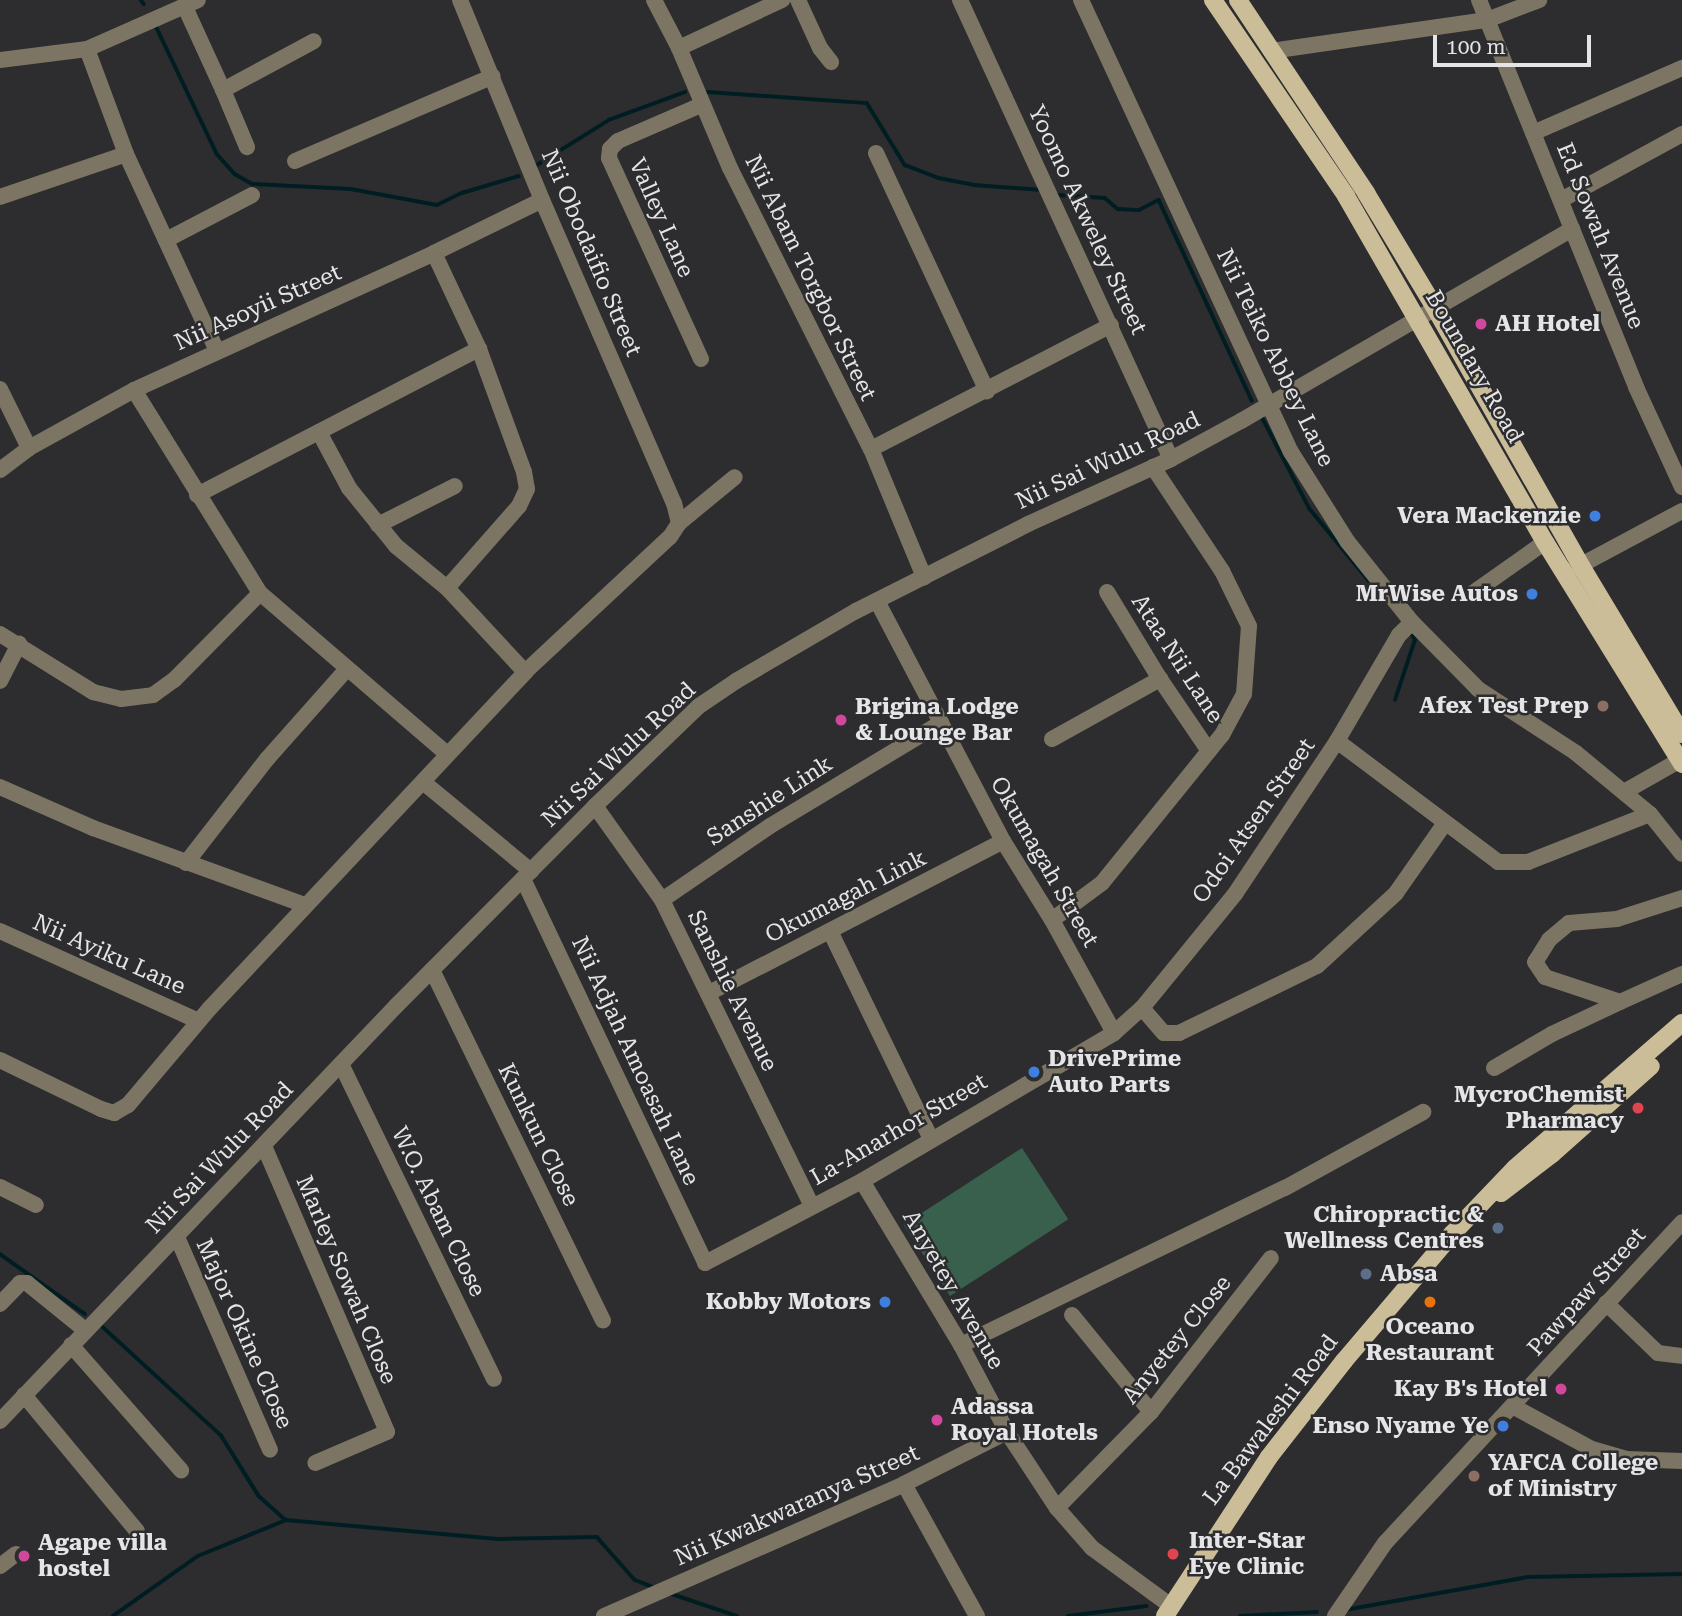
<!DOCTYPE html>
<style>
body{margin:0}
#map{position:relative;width:1682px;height:1616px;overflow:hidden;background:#2d2d30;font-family:"Roboto Serif",serif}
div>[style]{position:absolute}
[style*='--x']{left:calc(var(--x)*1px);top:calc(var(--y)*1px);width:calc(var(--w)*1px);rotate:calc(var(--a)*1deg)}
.green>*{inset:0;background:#39604c;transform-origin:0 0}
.stream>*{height:3.5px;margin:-1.75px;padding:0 1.75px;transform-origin:1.75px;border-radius:1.75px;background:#001e21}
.minor>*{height:16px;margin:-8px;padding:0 8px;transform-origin:8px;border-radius:8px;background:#7c7563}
.major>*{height:18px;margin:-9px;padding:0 9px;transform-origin:9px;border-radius:9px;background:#cabd98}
.dots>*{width:19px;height:19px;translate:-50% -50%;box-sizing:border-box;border:4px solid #2d2d30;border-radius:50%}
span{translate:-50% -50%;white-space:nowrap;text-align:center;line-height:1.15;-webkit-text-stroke:5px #2d2d30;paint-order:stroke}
.street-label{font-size:23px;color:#e5e5e7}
.poi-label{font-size:23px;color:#e5e5e7;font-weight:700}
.left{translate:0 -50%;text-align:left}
.right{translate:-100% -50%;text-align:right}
.scale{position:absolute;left:1433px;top:35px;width:158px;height:32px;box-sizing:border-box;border:4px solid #e5e5e7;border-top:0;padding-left:9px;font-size:21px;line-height:24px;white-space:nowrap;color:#e5e5e7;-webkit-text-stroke:5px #2d2d30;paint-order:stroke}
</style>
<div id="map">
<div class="green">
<div style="left:1022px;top:1148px;width:85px;height:141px;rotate:57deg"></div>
</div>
<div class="stream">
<div style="--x:141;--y:0;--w:5;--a:53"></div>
<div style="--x:156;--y:26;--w:142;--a:64.5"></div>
<div style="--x:217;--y:154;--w:27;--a:48"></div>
<div style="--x:235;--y:174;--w:20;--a:30"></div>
<div style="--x:252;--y:184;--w:99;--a:2.9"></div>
<div style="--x:351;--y:189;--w:87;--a:10.5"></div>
<div style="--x:437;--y:205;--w:28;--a:-26"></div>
<div style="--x:462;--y:193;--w:59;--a:-16.6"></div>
<div style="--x:708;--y:92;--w:159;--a:4"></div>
<div style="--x:867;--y:103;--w:73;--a:58.5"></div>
<div style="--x:905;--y:165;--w:36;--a:21"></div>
<div style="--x:939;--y:178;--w:36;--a:11"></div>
<div style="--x:974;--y:185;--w:68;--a:4.2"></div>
<div style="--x:537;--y:165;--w:85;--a:-32"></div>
<div style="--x:609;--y:120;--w:81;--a:-20.2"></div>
<div style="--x:1058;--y:195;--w:47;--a:3.7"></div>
<div style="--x:1105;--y:198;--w:17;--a:40"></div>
<div style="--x:1118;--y:209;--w:21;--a:3"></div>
<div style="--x:1139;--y:210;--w:22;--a:-27"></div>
<div style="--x:1159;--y:200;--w:221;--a:65.1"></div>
<div style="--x:1261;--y:415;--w:106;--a:62.5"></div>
<div style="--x:1310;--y:509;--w:101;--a:50.6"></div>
<div style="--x:1395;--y:700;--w:63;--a:-71.6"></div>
<div style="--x:1415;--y:640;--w:10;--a:-119"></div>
<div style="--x:0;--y:1254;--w:104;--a:35.2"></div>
<div style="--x:103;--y:1327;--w:160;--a:42.5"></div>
<div style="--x:221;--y:1435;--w:72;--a:58.1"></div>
<div style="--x:259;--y:1496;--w:36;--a:42"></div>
<div style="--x:669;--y:1593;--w:72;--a:18.7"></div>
<div style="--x:1345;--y:1610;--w:187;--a:-10.2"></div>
<div style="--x:1529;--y:1577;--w:153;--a:-1.1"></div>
<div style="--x:113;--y:1616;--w:104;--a:-35.2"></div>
<div style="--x:198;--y:1556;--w:95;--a:-22.2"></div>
<div style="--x:286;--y:1520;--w:215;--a:5.1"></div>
<div style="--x:500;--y:1539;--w:97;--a:-1.2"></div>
<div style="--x:597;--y:1537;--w:57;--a:48.5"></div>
<div style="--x:635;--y:1580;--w:22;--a:21"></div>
<div style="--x:1068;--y:1616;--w:79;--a:-7.3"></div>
<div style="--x:1240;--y:1616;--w:77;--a:-3"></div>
</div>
<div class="minor">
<div style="--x:460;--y:0;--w:216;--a:67.7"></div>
<div style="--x:542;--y:200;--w:331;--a:66.5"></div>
<div style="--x:674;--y:503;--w:21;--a:76"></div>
<div style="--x:654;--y:0;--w:54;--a:62.5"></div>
<div style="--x:679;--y:48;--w:130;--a:67"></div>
<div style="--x:730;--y:168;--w:314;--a:63.4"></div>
<div style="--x:871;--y:449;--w:139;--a:67.5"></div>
<div style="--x:798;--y:0;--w:53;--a:65.4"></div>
<div style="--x:820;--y:48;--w:18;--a:52"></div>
<div style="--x:960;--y:0;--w:505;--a:65.31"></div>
<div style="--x:1081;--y:0;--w:498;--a:65.1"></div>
<div style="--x:1291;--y:452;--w:105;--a:57.8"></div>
<div style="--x:1347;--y:541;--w:104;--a:51.3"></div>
<div style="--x:1412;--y:622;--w:94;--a:45.4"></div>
<div style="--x:1478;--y:689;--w:117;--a:33.1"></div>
<div style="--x:1576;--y:753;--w:96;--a:39.5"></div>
<div style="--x:1650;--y:814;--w:51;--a:51.3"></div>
<div style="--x:1479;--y:0;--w:418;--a:67.9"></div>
<div style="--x:1636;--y:387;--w:110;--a:65.3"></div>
<div style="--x:185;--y:7;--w:91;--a:65.4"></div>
<div style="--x:223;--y:90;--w:103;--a:-28.3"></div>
<div style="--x:679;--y:48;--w:114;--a:-25"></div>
<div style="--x:87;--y:49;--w:112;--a:69.6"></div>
<div style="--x:126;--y:154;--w:217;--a:65.2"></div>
<div style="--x:1271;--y:51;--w:218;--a:-8.2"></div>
<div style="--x:1487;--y:20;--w:56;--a:-21"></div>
<div style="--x:0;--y:60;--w:88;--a:-7.2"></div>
<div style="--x:87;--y:49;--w:121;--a:-23.8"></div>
<div style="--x:223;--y:90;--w:62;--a:67.2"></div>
<div style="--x:1533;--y:133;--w:163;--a:-23.6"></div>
<div style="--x:876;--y:153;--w:263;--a:65"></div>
<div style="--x:295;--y:161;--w:215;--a:-23.2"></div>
<div style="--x:0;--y:197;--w:133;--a:-18.8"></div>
<div style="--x:1561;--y:200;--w:138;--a:-28.6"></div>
<div style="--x:166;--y:240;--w:97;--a:-27.6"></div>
<div style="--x:434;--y:253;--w:106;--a:64.9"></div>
<div style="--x:479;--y:349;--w:131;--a:69.9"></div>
<div style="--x:524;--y:472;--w:17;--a:80"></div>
<div style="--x:527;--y:489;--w:19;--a:115"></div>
<div style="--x:519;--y:506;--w:109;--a:131.3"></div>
<div style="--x:701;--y:359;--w:221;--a:-114.6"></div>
<div style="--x:609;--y:158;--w:9;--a:-84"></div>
<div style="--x:610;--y:149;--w:11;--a:-45"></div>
<div style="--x:618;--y:141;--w:90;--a:-23.4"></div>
<div style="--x:0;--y:389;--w:66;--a:63.8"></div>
<div style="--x:134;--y:390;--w:239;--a:58.2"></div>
<div style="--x:260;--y:593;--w:247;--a:40.7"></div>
<div style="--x:319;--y:432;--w:64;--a:61.8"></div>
<div style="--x:349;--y:488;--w:75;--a:51"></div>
<div style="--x:396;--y:546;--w:66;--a:39.5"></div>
<div style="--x:447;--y:588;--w:115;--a:47.1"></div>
<div style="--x:871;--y:449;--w:270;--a:-27.3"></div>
<div style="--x:0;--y:470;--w:36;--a:-37"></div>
<div style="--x:29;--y:448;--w:120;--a:-28.9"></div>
<div style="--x:134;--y:390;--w:330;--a:-24.5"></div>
<div style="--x:434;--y:253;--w:120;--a:-26.1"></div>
<div style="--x:197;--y:495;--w:318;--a:-27.4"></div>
<div style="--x:378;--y:525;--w:86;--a:-26.9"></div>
<div style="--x:1570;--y:571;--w:127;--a:-28.2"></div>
<div style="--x:1107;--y:592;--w:102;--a:58.7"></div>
<div style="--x:1160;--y:679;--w:87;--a:55.8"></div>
<div style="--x:1470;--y:595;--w:92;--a:-35.2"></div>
<div style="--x:877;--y:601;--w:271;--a:62.3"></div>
<div style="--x:1003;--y:841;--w:93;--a:58.2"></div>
<div style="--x:1052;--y:920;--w:129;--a:61.2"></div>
<div style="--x:0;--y:634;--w:110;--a:31.9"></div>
<div style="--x:93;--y:692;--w:29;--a:14"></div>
<div style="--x:121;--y:699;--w:32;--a:-7"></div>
<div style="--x:153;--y:695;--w:26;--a:-36"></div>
<div style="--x:174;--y:680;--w:122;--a:-45.3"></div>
<div style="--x:0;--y:681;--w:42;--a:-62.8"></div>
<div style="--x:1052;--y:739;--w:124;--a:-29.1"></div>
<div style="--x:1337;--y:741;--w:201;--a:36.9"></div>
<div style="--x:1498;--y:862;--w:30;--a:0"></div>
<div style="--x:1528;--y:862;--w:131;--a:-21.5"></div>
<div style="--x:423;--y:782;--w:140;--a:39.5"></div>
<div style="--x:0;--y:787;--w:102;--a:23.8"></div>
<div style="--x:93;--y:828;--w:226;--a:20"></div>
<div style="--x:1624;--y:792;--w:64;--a:-29.7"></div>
<div style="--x:595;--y:806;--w:115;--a:54.5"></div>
<div style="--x:662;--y:900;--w:341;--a:63.9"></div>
<div style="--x:186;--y:863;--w:132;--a:-52.1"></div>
<div style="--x:267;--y:759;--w:119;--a:-48.4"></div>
<div style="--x:523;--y:879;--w:425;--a:64.6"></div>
<div style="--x:705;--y:1263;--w:177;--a:-27.6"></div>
<div style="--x:862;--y:1181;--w:292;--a:-30.4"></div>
<div style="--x:1114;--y:1033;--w:38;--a:-42"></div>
<div style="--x:1142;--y:1008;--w:147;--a:-50.8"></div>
<div style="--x:1235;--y:894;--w:184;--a:-56.3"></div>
<div style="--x:1337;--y:741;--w:123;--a:-59.7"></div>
<div style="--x:1399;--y:635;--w:18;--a:-45"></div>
<div style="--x:1682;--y:898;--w:68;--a:162.1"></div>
<div style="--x:1617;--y:919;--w:48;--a:175.2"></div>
<div style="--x:1569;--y:923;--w:26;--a:140"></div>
<div style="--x:1549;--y:940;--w:26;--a:122"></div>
<div style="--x:1535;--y:962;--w:18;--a:56"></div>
<div style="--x:1545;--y:977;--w:79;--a:18.4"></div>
<div style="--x:1620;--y:1002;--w:68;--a:-24.3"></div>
<div style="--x:662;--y:900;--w:131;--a:-34.4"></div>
<div style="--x:770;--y:826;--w:200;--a:-31.1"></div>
<div style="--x:1052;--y:920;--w:62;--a:-36.5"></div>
<div style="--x:1102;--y:883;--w:191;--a:-51"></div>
<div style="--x:1222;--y:735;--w:47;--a:-61.8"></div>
<div style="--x:1244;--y:694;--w:68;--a:-85.8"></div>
<div style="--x:1249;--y:626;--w:61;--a:-116.1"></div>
<div style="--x:1222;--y:571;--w:125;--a:-123.6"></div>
<div style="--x:0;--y:931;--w:217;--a:24.4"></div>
<div style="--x:830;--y:931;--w:231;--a:64.1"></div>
<div style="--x:432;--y:970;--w:390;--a:64"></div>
<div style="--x:709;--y:993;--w:331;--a:-27.3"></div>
<div style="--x:1142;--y:1008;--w:33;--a:49"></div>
<div style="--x:1164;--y:1033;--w:15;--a:0"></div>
<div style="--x:1179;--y:1033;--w:153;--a:-25.9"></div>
<div style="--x:1317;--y:966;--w:108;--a:-42.7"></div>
<div style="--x:1396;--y:893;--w:85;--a:-55"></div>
<div style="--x:0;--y:1060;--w:112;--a:25.9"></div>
<div style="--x:101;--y:1109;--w:14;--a:17"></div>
<div style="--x:114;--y:1113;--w:16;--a:-30"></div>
<div style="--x:128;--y:1105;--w:127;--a:-49.8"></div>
<div style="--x:210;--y:1008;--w:461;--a:-46.8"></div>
<div style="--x:525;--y:672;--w:198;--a:-43"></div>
<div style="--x:670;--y:537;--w:17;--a:-57"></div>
<div style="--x:679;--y:523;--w:72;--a:-39.4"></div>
<div style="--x:341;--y:1064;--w:350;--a:64.1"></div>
<div style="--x:1494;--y:1068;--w:67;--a:-30.4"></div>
<div style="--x:1552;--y:1034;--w:75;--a:-25.2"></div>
<div style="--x:264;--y:1146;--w:311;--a:66.7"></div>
<div style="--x:387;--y:1432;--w:78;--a:156.7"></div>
<div style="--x:862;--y:1181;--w:192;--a:58.9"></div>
<div style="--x:961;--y:1345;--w:98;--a:62.1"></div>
<div style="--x:1007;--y:1432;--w:91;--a:56.7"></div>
<div style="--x:1057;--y:1508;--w:53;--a:48.8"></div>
<div style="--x:1092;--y:1548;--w:98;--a:36.3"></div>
<div style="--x:0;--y:1187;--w:40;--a:26.6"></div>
<div style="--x:177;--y:1237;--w:232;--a:66.4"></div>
<div style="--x:1606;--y:1303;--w:72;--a:43.9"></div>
<div style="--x:1658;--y:1353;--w:24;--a:7"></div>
<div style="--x:0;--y:1304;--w:29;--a:-46"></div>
<div style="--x:20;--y:1283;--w:7;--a:0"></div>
<div style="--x:27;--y:1283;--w:75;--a:39"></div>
<div style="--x:1072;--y:1315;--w:125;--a:50.8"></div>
<div style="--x:71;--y:1345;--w:167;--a:48.7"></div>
<div style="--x:961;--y:1345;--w:360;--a:-25.9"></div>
<div style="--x:1285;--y:1188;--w:158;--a:-28.8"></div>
<div style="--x:24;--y:1395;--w:177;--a:50.3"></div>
<div style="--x:1514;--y:1407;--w:89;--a:28.3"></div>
<div style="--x:1592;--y:1449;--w:35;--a:16"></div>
<div style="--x:1626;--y:1459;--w:56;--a:2"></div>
<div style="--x:0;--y:1421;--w:574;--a:-46.34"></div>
<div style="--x:396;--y:1006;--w:282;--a:-45.1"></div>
<div style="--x:595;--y:806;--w:144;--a:-43.9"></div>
<div style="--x:699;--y:706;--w:45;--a:-34"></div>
<div style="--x:736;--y:681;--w:139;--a:-30.3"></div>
<div style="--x:856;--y:611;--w:193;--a:-26.8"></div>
<div style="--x:1028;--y:524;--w:157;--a:-24.4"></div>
<div style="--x:1171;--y:459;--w:80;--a:-28.5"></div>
<div style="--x:1241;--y:421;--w:383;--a:-30.1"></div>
<div style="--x:904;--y:1484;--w:151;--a:61.1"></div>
<div style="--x:1057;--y:1508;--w:134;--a:-45.6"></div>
<div style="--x:1151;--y:1412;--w:195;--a:-52.1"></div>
<div style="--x:0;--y:1566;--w:20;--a:-37"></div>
<div style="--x:604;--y:1616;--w:328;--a:-23.7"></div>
<div style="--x:904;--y:1484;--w:115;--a:-26.8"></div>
<div style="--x:1335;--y:1616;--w:88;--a:-55.6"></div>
<div style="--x:1385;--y:1543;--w:437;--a:-47.2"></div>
</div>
<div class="major">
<div style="--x:1213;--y:0;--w:237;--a:55.8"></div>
<div style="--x:1346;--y:196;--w:399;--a:60.1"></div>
<div style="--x:1545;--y:542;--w:261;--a:58.3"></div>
<div style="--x:1238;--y:0;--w:232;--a:56.4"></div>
<div style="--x:1366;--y:193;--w:132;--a:59"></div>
<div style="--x:1434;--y:306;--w:299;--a:60.5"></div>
<div style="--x:1581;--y:566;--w:196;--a:59"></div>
<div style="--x:1501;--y:1193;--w:64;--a:-37.4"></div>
<div style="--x:1552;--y:1154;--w:132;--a:-41.6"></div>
<div style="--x:1165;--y:1616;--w:190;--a:-56.8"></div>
<div style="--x:1269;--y:1457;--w:122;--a:-52"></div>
<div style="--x:1344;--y:1361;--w:167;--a:-49.6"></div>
<div style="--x:1452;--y:1234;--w:91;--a:-46.3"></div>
<div style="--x:1515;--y:1168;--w:221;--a:-41"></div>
</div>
<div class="dots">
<div style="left:1481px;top:324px;background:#d1479c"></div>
<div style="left:1595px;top:516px;background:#3f7fe0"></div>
<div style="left:1532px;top:594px;background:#3f7fe0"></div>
<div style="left:1603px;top:706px;background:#8d6e63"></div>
<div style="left:841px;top:720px;background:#d1479c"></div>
<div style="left:1034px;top:1072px;background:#3f7fe0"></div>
<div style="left:1638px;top:1108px;background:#e0444e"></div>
<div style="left:1498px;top:1228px;background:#5c6f8a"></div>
<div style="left:1366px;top:1274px;background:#5c6f8a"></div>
<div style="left:885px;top:1302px;background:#3f7fe0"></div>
<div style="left:1430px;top:1302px;background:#e8710a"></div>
<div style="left:1561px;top:1389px;background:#d1479c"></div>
<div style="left:937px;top:1420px;background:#d1479c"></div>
<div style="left:1503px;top:1426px;background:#3f7fe0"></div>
<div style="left:1474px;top:1476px;background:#8d6e63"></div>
<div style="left:1173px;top:1554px;background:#e0444e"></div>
<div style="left:24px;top:1556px;background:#d1479c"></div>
</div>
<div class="street-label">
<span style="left:661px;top:218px;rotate:66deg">Valley Lane</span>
<span style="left:1087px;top:220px;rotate:65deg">Yoomo Akweley Street</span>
<span style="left:1600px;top:236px;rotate:68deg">Ed Sowah Avenue</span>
<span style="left:591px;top:253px;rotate:67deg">Nii Obodaifio Street</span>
<span style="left:810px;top:278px;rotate:64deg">Nii Abam Torgbor Street</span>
<span style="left:258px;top:308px;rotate:-24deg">Nii Asoyii Street</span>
<span style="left:1275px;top:358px;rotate:64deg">Nii Teiko Abbey Lane</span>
<span style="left:1474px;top:367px;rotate:60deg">Boundary Road</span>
<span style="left:1108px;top:461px;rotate:-25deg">Nii Sai Wulu Road</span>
<span style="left:1177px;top:659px;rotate:57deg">Ataa Nii Lane</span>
<span style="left:619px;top:755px;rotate:-43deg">Nii Sai Wulu Road</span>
<span style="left:770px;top:801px;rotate:-33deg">Sanshie Link</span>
<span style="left:1254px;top:821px;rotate:-55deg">Odoi Atsen Street</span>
<span style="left:1044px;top:862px;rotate:60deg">Okumagah Street</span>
<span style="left:846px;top:897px;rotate:-27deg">Okumagah Link</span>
<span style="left:109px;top:955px;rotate:24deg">Nii Ayiku Lane</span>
<span style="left:732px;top:991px;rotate:64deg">Sanshie Avenue</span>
<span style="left:635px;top:1061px;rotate:65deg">Nii Adjah Amoasah Lane</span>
<span style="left:899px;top:1130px;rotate:-30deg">La-Anarhor Street</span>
<span style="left:538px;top:1135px;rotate:64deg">Kunkun Close</span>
<span style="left:220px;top:1158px;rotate:-46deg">Nii Sai Wulu Road</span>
<span style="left:438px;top:1212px;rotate:64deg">W.O. Abam Close</span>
<span style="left:346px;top:1280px;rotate:67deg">Marley Sowah Close</span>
<span style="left:953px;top:1290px;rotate:60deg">Anyetey Avenue</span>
<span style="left:1587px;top:1292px;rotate:-48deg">Pawpaw Street</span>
<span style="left:244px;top:1334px;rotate:66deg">Major Okine Close</span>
<span style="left:1177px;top:1340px;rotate:-51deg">Anyetey Close</span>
<span style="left:1271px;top:1420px;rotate:-53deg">La Bawaleshi Road</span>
<span style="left:797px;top:1506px;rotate:-24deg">Nii Kwakwaranya Street</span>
</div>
<div class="poi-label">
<span class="left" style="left:1495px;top:324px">AH Hotel</span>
<span class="right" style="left:1581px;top:516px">Vera Mackenzie</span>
<span class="right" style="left:1518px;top:594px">MrWise Autos</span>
<span class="right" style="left:1589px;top:706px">Afex Test Prep</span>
<span class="left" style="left:855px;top:720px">Brigina Lodge<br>&amp; Lounge Bar</span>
<span class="left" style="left:1048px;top:1072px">DrivePrime<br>Auto Parts</span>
<span class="right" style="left:1624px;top:1108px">MycroChemist<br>Pharmacy</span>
<span class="right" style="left:1484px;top:1228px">Chiropractic &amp;<br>Wellness Centres</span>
<span class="left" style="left:1380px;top:1274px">Absa</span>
<span class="right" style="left:871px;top:1302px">Kobby Motors</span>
<span style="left:1430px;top:1340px">Oceano<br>Restaurant</span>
<span class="right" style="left:1547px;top:1389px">Kay B's Hotel</span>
<span class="left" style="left:951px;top:1420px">Adassa<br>Royal Hotels</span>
<span class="right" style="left:1489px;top:1426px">Enso Nyame Ye</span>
<span class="left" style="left:1488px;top:1476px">YAFCA College<br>of Ministry</span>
<span class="left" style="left:1189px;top:1554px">Inter-Star<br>Eye Clinic</span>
<span class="left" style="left:38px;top:1556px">Agape villa<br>hostel</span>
</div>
<div class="scale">100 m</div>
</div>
